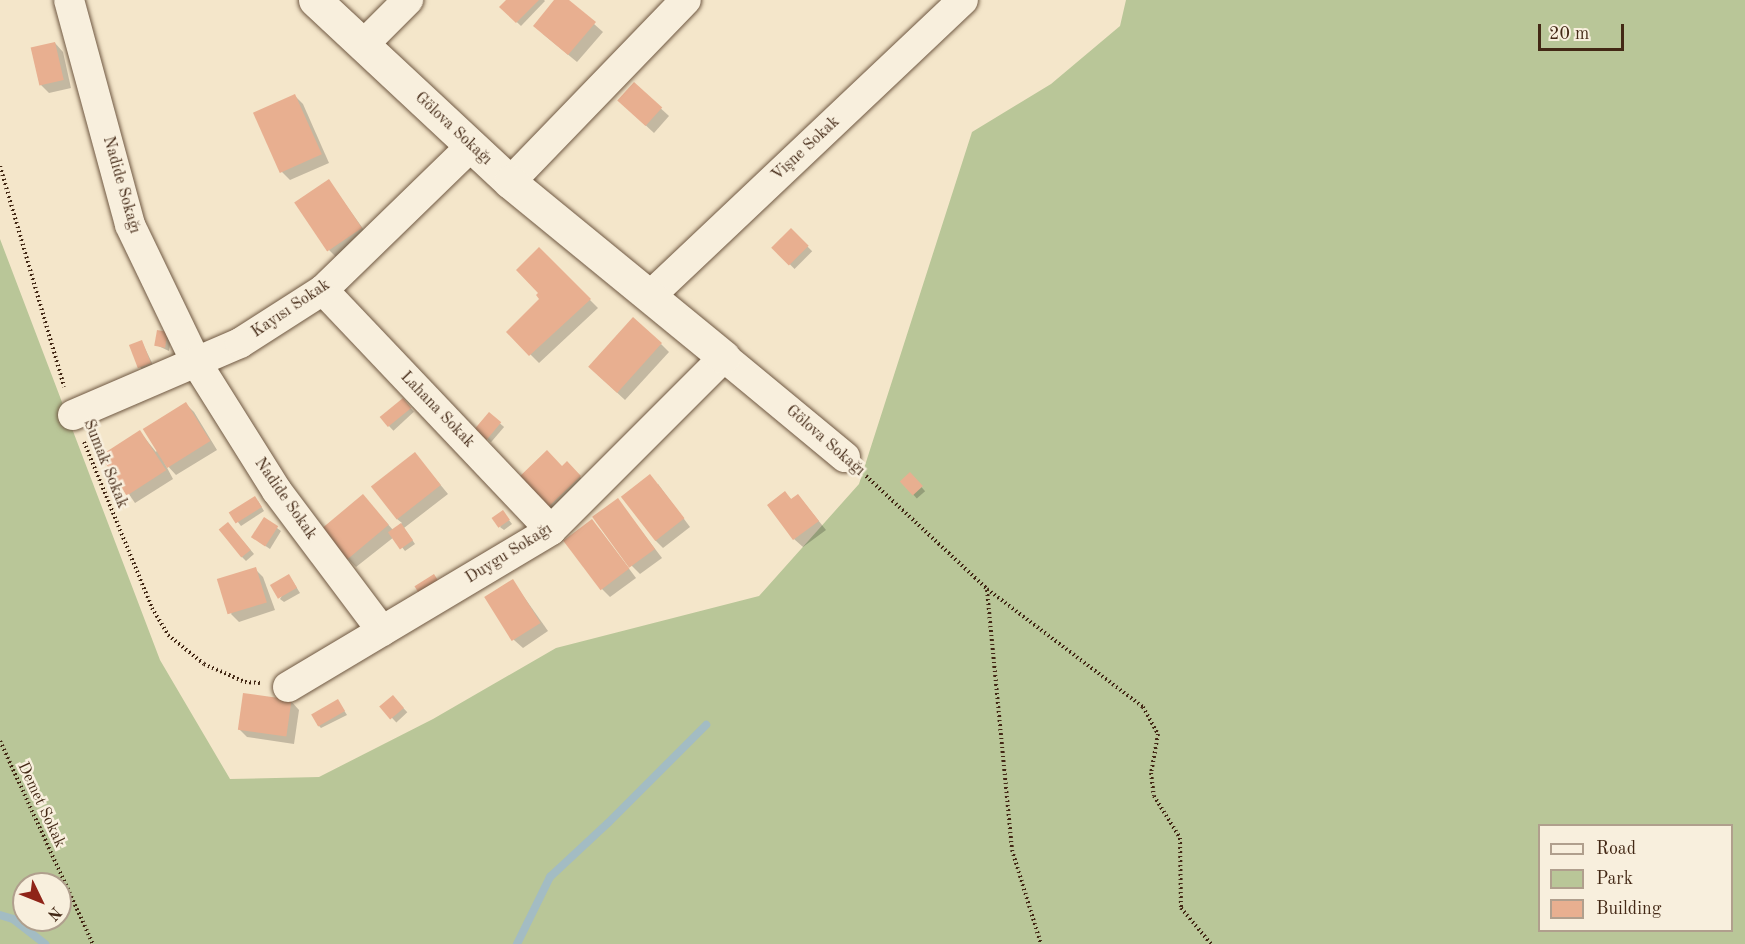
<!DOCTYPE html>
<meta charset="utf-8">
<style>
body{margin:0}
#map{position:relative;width:1745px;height:944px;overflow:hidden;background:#f4e6ca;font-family:"Old Standard TT",serif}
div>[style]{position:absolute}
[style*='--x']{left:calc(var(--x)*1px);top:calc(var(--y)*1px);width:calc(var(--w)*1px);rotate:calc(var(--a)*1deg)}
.green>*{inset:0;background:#b9c698}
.shadow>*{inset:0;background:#0003;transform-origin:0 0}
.stream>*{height:8px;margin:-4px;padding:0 4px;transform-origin:4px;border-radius:4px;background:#a3bcc3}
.building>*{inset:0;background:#e8af90;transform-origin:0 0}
.path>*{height:4px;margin-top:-2px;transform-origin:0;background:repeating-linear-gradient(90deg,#432815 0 1.5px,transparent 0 4.5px)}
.roads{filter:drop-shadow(0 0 2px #6f5842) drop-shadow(0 0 2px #6f5842)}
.minor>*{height:30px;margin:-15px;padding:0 15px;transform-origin:15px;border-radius:15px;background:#f8efdd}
.tertiary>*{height:33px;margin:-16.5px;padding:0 16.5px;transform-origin:16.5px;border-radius:16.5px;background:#f8efdd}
span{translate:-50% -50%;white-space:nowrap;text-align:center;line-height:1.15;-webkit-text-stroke:5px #f8efdd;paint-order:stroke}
.street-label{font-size:16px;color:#432815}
.legend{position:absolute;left:1538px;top:824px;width:195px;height:108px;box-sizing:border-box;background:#f8efdd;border:2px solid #b09f8d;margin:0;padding:8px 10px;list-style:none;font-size:18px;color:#432815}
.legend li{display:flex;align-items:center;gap:12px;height:30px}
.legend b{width:30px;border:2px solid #b09f8d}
.north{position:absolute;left:12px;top:872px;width:60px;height:60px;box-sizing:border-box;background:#f8efdd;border:2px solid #b09f8d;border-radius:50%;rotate:133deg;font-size:16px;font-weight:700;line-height:24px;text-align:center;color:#432815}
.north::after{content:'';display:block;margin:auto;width:21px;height:27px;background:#8f2418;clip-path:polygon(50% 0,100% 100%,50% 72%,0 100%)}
.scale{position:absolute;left:1538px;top:24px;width:86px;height:27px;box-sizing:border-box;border:3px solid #432815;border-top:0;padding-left:8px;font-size:18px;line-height:21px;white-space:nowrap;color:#432815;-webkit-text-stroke:4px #f8efdd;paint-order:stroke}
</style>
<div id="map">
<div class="green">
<div style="clip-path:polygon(evenodd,1126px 0,1745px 0,1745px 944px,0 944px,0 239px,160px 660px,230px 779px,319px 777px,433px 719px,556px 648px,759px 596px,859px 484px,972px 132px,1051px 84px,1120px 26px,1126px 0,1540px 826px,1732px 826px,1732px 930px,1540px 930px,1540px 826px,1126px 0,24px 884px,60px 884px,60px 920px,24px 920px,24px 884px)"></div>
</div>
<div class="shadow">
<div style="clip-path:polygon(508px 0,544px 0,545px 1px,521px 26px,501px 7px)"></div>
<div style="clip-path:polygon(556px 0,567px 0,603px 32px,577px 62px,543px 34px)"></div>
<div style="clip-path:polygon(55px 43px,63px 52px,71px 88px,49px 93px,41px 85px)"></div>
<div style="clip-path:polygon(634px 84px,669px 116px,654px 133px,628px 109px)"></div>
<div style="clip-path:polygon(295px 96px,303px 104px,329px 163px,290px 180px,282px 172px)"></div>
<div style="clip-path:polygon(329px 181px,369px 237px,337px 258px,329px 250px)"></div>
<div style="left:791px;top:230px;width:30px;height:25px;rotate:45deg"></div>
<div style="clip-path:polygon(539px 249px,598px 308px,539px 363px,508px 332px,542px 299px)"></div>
<div style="clip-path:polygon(158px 332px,171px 338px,169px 351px,156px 345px)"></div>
<div style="clip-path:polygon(142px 342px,154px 367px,143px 371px,140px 367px)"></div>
<div style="clip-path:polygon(661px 344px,669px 352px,625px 400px,598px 375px)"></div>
<div style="left:403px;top:400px;width:16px;height:28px;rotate:47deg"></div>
<div style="clip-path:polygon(186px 404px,194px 412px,217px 450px,176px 475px,164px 462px,173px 479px,135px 503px,102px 455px,140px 432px,156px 452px)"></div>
<div style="left:489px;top:414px;width:20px;height:20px;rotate:41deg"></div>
<div style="clip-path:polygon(415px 454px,448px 494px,404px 528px,415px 544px,405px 551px,394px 537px,356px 567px,348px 559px,363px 496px,393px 530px,402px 523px,397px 519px)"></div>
<div style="clip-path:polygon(567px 464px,588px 485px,554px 517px,518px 480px,562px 468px)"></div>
<div style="left:910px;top:474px;width:23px;height:11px;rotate:49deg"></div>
<div style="clip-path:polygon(658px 484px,690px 527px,663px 548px,655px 540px)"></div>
<div style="clip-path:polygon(785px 493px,792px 500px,798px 495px,826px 530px,803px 547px,794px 539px)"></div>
<div style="clip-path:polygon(618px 500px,662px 558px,640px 574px,632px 566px)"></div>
<div style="clip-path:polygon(258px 501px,264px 511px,241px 526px,231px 513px)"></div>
<div style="clip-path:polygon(506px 516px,512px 524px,504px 530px,500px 527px)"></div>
<div style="clip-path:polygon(265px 519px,281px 531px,270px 549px,258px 541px)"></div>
<div style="clip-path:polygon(232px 528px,254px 554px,246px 561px,242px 557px)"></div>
<div style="clip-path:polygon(600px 530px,636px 578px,610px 597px,602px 589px)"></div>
<div style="clip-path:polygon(255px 569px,263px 577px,275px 610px,239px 622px,231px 614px)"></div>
<div style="clip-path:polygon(292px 580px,300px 593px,284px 602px,280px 599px)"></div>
<div style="clip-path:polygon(512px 580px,548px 631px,523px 648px,514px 640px)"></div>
<div style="left:393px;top:697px;width:21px;height:15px;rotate:47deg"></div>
<div style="clip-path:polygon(291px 701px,299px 710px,294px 744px,247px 737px,239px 729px)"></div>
<div style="clip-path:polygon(338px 701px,347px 715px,321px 728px,317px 724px)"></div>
</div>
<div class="stream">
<div style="--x:0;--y:915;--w:14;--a:17"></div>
<div style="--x:13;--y:919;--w:41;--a:38"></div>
<div style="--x:517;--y:944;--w:75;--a:-63.8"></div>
<div style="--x:550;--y:877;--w:79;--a:-43"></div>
<div style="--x:608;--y:823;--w:139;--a:-45"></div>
</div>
<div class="building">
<div style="clip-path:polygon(506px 0,539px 0,516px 23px,499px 7px)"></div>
<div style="clip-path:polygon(554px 0,569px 0,596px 22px,568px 55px,533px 26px)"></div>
<div style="left:55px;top:42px;width:39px;height:25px;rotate:77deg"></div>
<div style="left:634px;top:82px;width:38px;height:25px;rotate:42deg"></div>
<div style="left:295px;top:94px;width:66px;height:46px;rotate:66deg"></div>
<div style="left:329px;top:179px;width:59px;height:42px;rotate:56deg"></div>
<div style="left:791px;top:228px;width:25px;height:28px;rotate:45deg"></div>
<div style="clip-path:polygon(539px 247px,591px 299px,529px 356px,506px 332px,539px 299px,536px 295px,538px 293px,516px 270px)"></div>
<div style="left:633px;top:317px;width:39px;height:67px;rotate:42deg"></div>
<div style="left:157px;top:330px;width:11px;height:16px;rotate:10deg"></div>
<div style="left:142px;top:340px;width:25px;height:14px;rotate:69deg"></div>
<div style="left:403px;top:398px;width:13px;height:30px;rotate:51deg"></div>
<div style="left:186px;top:402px;width:46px;height:51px;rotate:58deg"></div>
<div style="left:489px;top:412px;width:16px;height:23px;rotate:40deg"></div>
<div style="left:140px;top:430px;width:48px;height:47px;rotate:57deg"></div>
<div style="clip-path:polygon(547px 450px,562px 466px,567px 461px,581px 476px,545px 510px,516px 480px)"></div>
<div style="left:415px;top:452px;width:42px;height:56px;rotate:52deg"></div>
<div style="left:910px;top:472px;width:19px;height:14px;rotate:47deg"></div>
<div style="left:650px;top:474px;width:56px;height:37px;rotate:52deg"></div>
<div style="clip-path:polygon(785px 491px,791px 499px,798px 494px,819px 521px,793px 540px,767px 505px)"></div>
<div style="left:363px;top:494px;width:40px;height:55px;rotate:50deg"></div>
<div style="left:255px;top:496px;width:13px;height:31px;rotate:58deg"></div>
<div style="left:618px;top:498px;width:63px;height:32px;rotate:54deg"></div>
<div style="left:503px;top:510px;width:12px;height:14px;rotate:55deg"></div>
<div style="left:264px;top:517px;width:17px;height:24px;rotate:33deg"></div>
<div style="left:592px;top:519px;width:62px;height:36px;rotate:53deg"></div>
<div style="left:228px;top:522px;width:36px;height:12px;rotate:51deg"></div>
<div style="left:401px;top:523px;width:21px;height:16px;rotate:55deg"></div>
<div style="left:256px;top:567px;width:37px;height:41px;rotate:73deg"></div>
<div style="left:289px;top:574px;width:16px;height:22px;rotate:60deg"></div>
<div style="left:434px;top:574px;width:15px;height:23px;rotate:58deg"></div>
<div style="left:513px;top:579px;width:52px;height:34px;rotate:58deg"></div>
<div style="left:243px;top:693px;width:49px;height:37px;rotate:8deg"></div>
<div style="left:393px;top:695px;width:17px;height:18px;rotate:50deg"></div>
<div style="left:338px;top:699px;width:14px;height:31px;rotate:60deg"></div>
</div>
<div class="path">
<div style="--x:0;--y:166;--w:230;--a:73.8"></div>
<div style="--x:84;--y:442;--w:179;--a:67.7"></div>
<div style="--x:152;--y:608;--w:31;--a:59"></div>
<div style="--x:168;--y:635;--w:46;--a:38.9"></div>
<div style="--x:204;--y:664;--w:45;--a:23.7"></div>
<div style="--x:245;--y:682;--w:15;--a:4"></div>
<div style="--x:866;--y:476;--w:166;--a:43"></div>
<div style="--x:987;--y:589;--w:196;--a:37.1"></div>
<div style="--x:1143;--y:707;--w:31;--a:61"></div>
<div style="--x:1158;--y:734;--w:40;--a:100"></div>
<div style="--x:1151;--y:773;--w:23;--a:83"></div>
<div style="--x:1154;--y:796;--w:49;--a:58.2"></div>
<div style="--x:1180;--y:838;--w:70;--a:89.2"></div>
<div style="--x:1181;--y:908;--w:47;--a:50.2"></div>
<div style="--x:987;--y:590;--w:261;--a:84.5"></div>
<div style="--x:1012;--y:850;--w:98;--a:72.9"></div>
<div style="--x:0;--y:741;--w:223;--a:65.4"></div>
</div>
<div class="roads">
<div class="minor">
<div style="--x:69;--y:0;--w:233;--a:74.8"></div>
<div style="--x:130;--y:225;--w:152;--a:64.3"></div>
<div style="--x:196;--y:362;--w:152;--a:57.9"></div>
<div style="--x:277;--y:491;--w:175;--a:53.1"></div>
<div style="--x:363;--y:45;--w:64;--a:-45"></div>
<div style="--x:510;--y:182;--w:253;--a:-46"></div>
<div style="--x:323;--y:290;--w:331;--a:46.5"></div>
<div style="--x:649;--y:297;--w:432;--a:-43.4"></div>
<div style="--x:73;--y:415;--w:182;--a:-23.3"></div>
<div style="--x:240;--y:343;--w:98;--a:-32.6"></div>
<div style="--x:323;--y:290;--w:206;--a:-44.2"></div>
<div style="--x:288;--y:687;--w:306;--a:-30.8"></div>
<div style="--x:551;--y:530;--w:245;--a:-45"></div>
<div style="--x:724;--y:357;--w:157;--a:39.6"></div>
</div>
<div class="tertiary">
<div style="--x:315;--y:0;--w:267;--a:43"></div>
<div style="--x:510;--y:182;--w:276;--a:39.3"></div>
</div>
</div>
<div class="street-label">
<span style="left:453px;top:129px;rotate:43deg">Gölova Sokağı</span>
<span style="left:806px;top:149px;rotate:-43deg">Vişne Sokak</span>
<span style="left:121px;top:185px;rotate:74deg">Nadide Sokağı</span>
<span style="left:291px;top:309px;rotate:-34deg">Kayısı Sokak</span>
<span style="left:437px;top:410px;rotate:46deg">Lahana Sokak</span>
<span style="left:825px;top:441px;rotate:41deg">Gölova Sokağı</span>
<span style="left:105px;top:464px;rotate:68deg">Sumak Sokak</span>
<span style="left:285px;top:499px;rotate:55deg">Nadide Sokak</span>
<span style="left:509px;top:554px;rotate:-32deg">Duygu Sokağı</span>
<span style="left:41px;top:805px;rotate:65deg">Demet Sokak</span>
</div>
<ul class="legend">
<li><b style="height:8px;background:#f8efdd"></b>Road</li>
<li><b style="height:16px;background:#b9c698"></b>Park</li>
<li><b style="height:16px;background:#e8af90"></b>Building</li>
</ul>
<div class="north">N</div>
<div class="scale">20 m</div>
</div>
